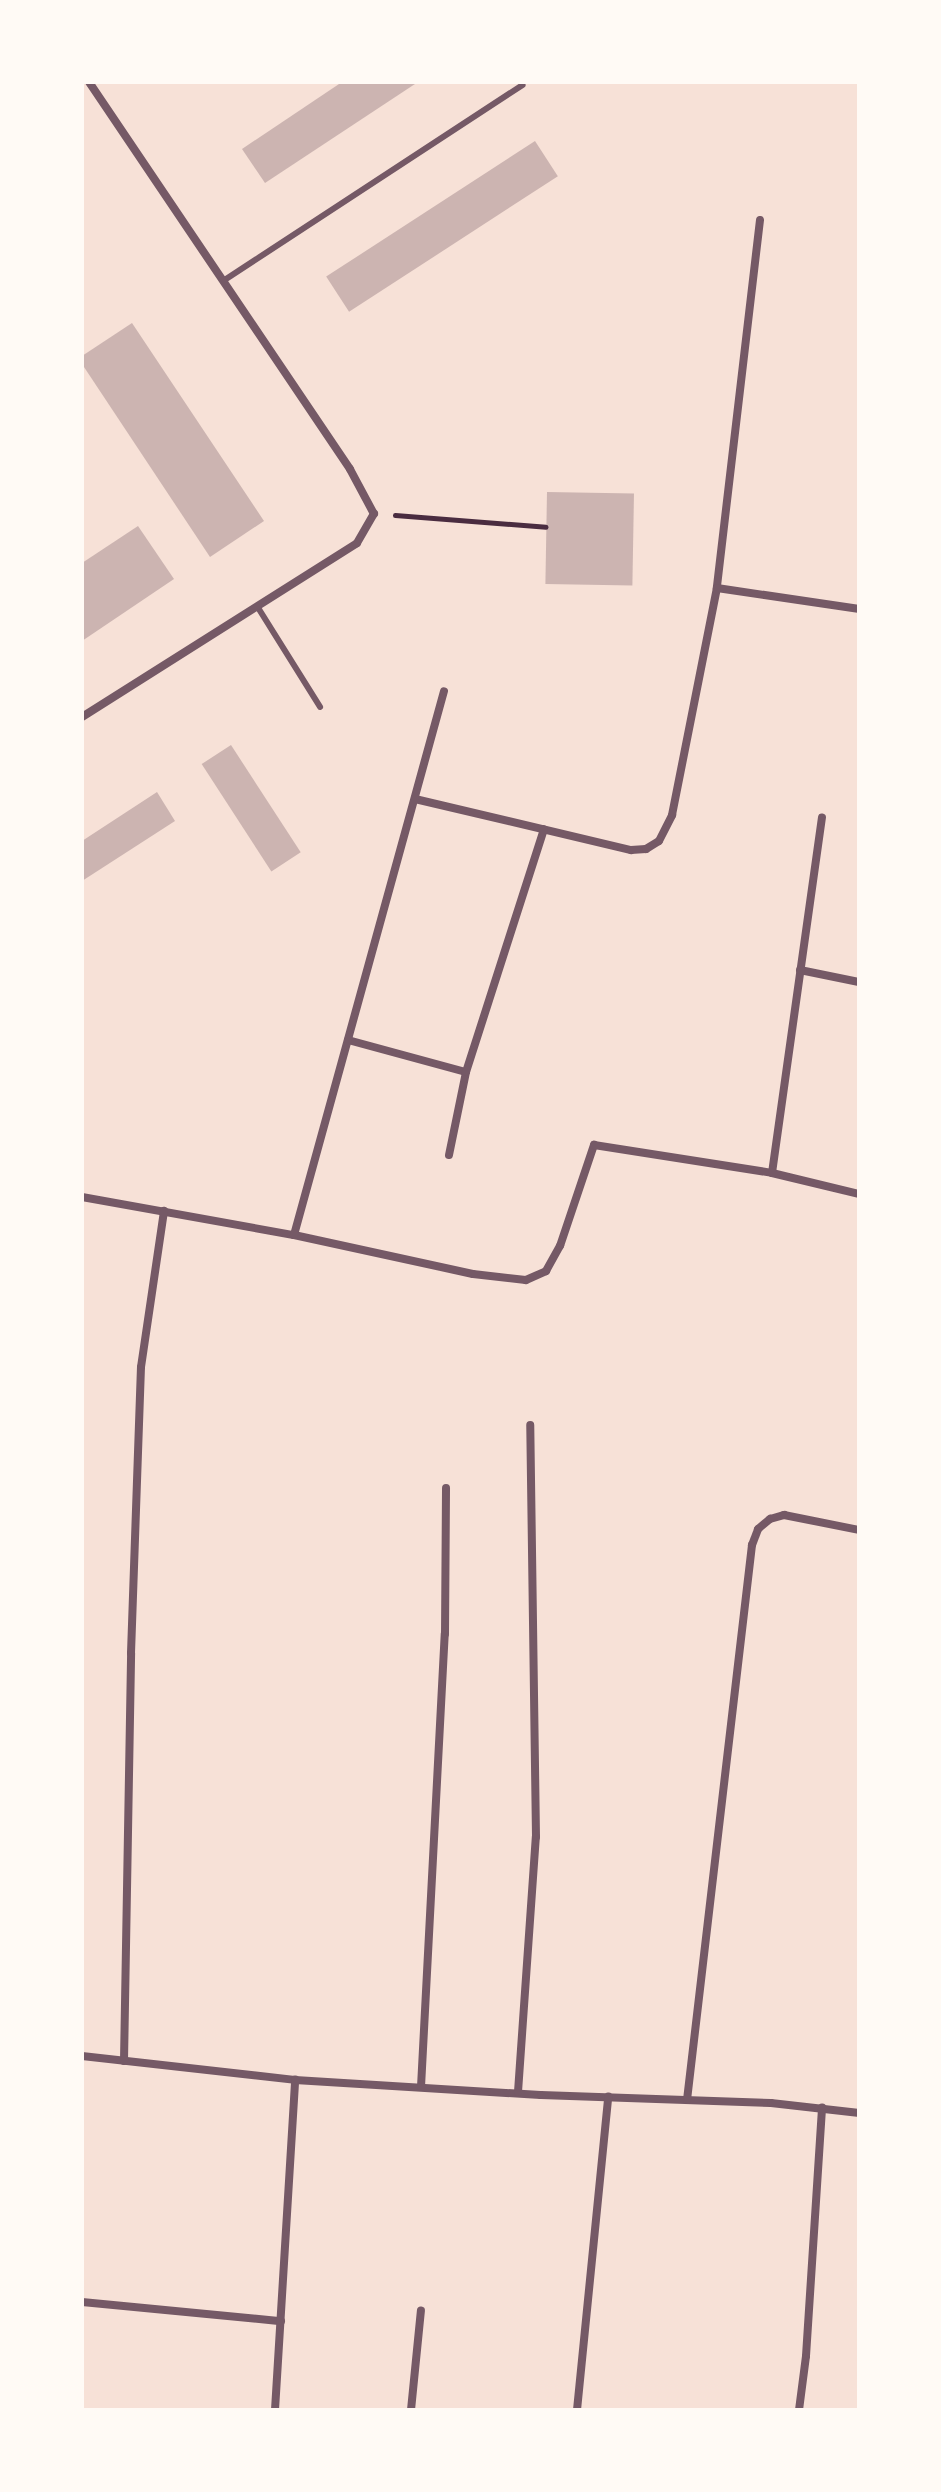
<!DOCTYPE html>
<style>
body{margin:0}
#map{position:relative;width:941px;height:2492px;overflow:hidden;background:#f7e1d7;font-family:"Source Sans 3",sans-serif}
div>[style]{position:absolute}
[style*='--x']{left:calc(var(--x)*1px);top:calc(var(--y)*1px);width:calc(var(--w)*1px);rotate:calc(var(--a)*1deg)}
.building>*{inset:0;background:#ccb4b1;transform-origin:0 0}
.path>*{height:5px;margin:-2.5px;padding:0 2.5px;transform-origin:2.5px;border-radius:2.5px;background:#4a2c40}
.service>*{height:6px;margin:-3px;padding:0 3px;transform-origin:3px;border-radius:3px;background:#755966}
.minor>*{height:8px;margin:-4px;padding:0 4px;transform-origin:4px;border-radius:4px;background:#755966}
span{translate:-50% -50%;white-space:nowrap;text-align:center;line-height:1.15;-webkit-text-stroke:6px #fffaf5;paint-order:stroke}
.frame{position:absolute;inset:0;border:84px solid #fffaf5;pointer-events:none}
</style>
<div id="map">
<div class="building">
<div style="clip-path:polygon(342px 82px,418px 82px,265px 183px,242px 149px)"></div>
<div style="left:535px;top:141px;width:42px;height:249px;rotate:57deg"></div>
<div style="clip-path:polygon(132px 323px,264px 521px,210px 557px,82px 364px,82px 356px)"></div>
<div style="left:547px;top:492px;width:87px;height:92px;rotate:1deg"></div>
<div style="clip-path:polygon(138px 526px,174px 579px,82px 641px,82px 563px)"></div>
<div style="left:231px;top:745px;width:128px;height:35px;rotate:57deg"></div>
<div style="clip-path:polygon(157px 792px,175px 821px,82px 881px,82px 841px)"></div>
</div>
<div class="path">
<div style="--x:395;--y:515;--w:151;--a:4.5"></div>
</div>
<div class="service">
<div style="--x:223;--y:281;--w:358;--a:-33.2"></div>
<div style="--x:257;--y:606;--w:119;--a:58"></div>
</div>
<div class="minor">
<div style="--x:760;--y:220;--w:371;--a:96.7"></div>
<div style="--x:717;--y:588;--w:144;--a:8.4"></div>
<div style="--x:82;--y:717;--w:325;--a:-32.3"></div>
<div style="--x:357;--y:543;--w:34;--a:-60"></div>
<div style="--x:374;--y:514;--w:51;--a:-118.1"></div>
<div style="--x:350;--y:469;--w:467;--a:-124"></div>
<div style="--x:415;--y:799;--w:222;--a:13.3"></div>
<div style="--x:631;--y:850;--w:15;--a:-4"></div>
<div style="--x:646;--y:849;--w:15;--a:-32"></div>
<div style="--x:659;--y:841;--w:29;--a:-63"></div>
<div style="--x:672;--y:815;--w:231;--a:-78.8"></div>
<div style="--x:800;--y:970;--w:60;--a:11.5"></div>
<div style="--x:348;--y:1040;--w:122;--a:15.2"></div>
<div style="--x:449;--y:1155;--w:85;--a:-78.4"></div>
<div style="--x:466;--y:1072;--w:255;--a:-72.2"></div>
<div style="--x:772;--y:1173;--w:359;--a:-82"></div>
<div style="--x:82;--y:1197;--w:215;--a:10.2"></div>
<div style="--x:294;--y:1235;--w:183;--a:12.3"></div>
<div style="--x:473;--y:1274;--w:53;--a:6.5"></div>
<div style="--x:526;--y:1280;--w:22;--a:-24"></div>
<div style="--x:546;--y:1271;--w:29;--a:-61"></div>
<div style="--x:560;--y:1246;--w:107;--a:-71.4"></div>
<div style="--x:594;--y:1145;--w:180;--a:8.9"></div>
<div style="--x:772;--y:1173;--w:89;--a:13.6"></div>
<div style="--x:294;--y:1235;--w:564;--a:-74.58"></div>
<div style="--x:82;--y:2056;--w:214;--a:6.4"></div>
<div style="--x:295;--y:2080;--w:246;--a:3.5"></div>
<div style="--x:541;--y:2095;--w:230;--a:2"></div>
<div style="--x:771;--y:2103;--w:89;--a:6.5"></div>
<div style="--x:124;--y:2061;--w:408;--a:-89"></div>
<div style="--x:131;--y:1653;--w:286;--a:-88"></div>
<div style="--x:141;--y:1367;--w:158;--a:-81.6"></div>
<div style="--x:421;--y:2087;--w:454;--a:-87"></div>
<div style="--x:445;--y:1634;--w:146;--a:-89.6"></div>
<div style="--x:518;--y:2092;--w:256;--a:-86"></div>
<div style="--x:536;--y:1837;--w:412;--a:-90.8"></div>
<div style="--x:687;--y:2100;--w:559;--a:-83.32"></div>
<div style="--x:752;--y:1545;--w:17;--a:-69"></div>
<div style="--x:758;--y:1529;--w:16;--a:-40"></div>
<div style="--x:770;--y:1519;--w:15;--a:-16"></div>
<div style="--x:784;--y:1515;--w:76;--a:11.3"></div>
<div style="--x:82;--y:2302;--w:200;--a:5.5"></div>
<div style="--x:275;--y:2410;--w:331;--a:-86.5"></div>
<div style="--x:411;--y:2410;--w:100;--a:-84.3"></div>
<div style="--x:577;--y:2410;--w:315;--a:-84.3"></div>
<div style="--x:799;--y:2410;--w:54;--a:-82.6"></div>
<div style="--x:806;--y:2356;--w:249;--a:-86.3"></div>
</div>
<div class="frame"></div>
</div>
